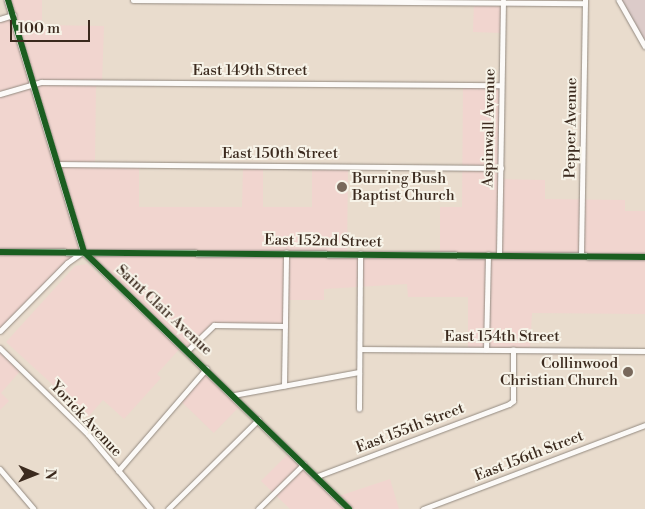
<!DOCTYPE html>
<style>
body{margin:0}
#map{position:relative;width:645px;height:509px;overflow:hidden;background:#e9dccd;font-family:"Libre Bodoni",serif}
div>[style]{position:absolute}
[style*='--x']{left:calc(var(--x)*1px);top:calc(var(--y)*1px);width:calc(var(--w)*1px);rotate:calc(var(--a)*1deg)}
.built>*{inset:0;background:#f1d5cf;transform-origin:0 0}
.industrial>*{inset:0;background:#dccbc9}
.roads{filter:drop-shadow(0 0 1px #938a80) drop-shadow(0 0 1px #938a80)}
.minor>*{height:4.5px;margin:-2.25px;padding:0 2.25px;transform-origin:2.25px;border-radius:2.25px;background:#fcfaf8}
.tertiary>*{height:5.5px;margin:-2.75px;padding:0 2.75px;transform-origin:2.75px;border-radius:2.75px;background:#fcfaf8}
.cycleway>*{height:6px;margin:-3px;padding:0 3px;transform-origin:3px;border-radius:3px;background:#1b5e20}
.dots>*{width:14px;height:14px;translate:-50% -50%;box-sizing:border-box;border:2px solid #f7f3e8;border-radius:50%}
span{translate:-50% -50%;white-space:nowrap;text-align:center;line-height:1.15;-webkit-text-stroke:4px #f7f3e8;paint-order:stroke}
.street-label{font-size:15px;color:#3b2a1e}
.poi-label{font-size:15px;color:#3b2a1e}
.left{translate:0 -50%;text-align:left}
.right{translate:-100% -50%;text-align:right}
.north{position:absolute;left:10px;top:449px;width:50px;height:50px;-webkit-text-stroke:4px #f7f3e8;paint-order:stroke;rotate:91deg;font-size:14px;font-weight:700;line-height:20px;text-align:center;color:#3b2a1e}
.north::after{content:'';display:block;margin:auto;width:18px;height:22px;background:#3b2a1e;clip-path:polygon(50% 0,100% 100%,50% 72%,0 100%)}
.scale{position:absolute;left:10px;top:20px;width:80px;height:22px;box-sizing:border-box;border:2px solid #3b2a1e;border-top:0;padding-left:6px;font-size:15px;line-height:18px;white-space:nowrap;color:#3b2a1e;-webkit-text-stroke:4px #f7f3e8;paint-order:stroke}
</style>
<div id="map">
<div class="built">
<div style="clip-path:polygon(8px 0,42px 0,42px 25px,104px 26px,102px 82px,96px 83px,95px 164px,139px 165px,139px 207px,242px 207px,243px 166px,263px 166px,263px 207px,312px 207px,312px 167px,348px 167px,347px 254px,440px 254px,440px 207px,462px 207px,463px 85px,501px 85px,501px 179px,545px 180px,545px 199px,625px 200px,625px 211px,645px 211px,645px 314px,532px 313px,530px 350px,468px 350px,468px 297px,408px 297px,407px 284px,324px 289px,324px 300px,285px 300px,285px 326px,214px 325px,187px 351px,182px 346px,157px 374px,161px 378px,124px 419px,103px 400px,88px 417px,6px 342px,75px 266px,87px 264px,161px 333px,165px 330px,84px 252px,67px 263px,0 331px,0 19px,13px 15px)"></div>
<div style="left:474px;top:2px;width:29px;height:30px;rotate:2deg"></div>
<div style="clip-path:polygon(0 348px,22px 369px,1px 393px,9px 401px,0 410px)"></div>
<div style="left:207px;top:368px;width:50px;height:42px;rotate:44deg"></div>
<div style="clip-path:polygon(291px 451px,336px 497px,390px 479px,399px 509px,290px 509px,261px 481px)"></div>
</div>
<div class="industrial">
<div style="clip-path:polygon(619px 0,645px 0,645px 46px)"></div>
</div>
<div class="roads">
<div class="minor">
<div style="--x:133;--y:0;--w:452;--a:0.4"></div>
<div style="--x:619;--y:0;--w:53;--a:60.5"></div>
<div style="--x:0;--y:19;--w:14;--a:-17"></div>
<div style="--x:0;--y:94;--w:43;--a:-16.3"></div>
<div style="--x:41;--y:82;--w:460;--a:0.4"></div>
<div style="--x:58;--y:164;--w:443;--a:0.5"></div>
<div style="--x:499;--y:255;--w:254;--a:-89.1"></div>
<div style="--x:581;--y:256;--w:256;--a:-89.1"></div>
<div style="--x:0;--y:331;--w:95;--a:-45.4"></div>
<div style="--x:67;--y:263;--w:19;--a:-35"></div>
<div style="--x:0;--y:348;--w:123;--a:44.3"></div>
<div style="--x:88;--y:434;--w:98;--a:50"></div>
<div style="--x:360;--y:349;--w:285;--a:0.4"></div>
<div style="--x:486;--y:350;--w:95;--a:-88.8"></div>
<div style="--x:187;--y:351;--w:37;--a:-44"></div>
<div style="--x:214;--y:325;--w:71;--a:0.8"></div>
<div style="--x:284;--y:386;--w:133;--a:-89.1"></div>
<div style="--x:234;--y:395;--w:127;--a:-10.4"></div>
<div style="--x:359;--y:409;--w:155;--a:-89.6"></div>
<div style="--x:0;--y:469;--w:52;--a:49.6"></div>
<div style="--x:118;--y:471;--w:135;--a:-49.2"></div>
<div style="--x:315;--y:477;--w:207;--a:-20.6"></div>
<div style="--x:509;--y:404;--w:5;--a:-37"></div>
<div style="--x:513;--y:401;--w:51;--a:-90"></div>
<div style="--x:168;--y:509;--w:127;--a:-44.7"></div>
<div style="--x:258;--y:509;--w:64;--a:-44.4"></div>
<div style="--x:423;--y:509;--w:237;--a:-20.7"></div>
</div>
<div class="tertiary">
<div style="--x:8;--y:0;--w:263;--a:73.2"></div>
<div style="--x:84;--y:252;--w:369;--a:44.1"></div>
<div style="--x:0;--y:252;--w:645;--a:0.44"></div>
</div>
</div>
<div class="cycleway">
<div style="--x:8;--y:0;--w:263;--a:73.2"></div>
<div style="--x:84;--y:252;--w:369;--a:44.1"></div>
<div style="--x:0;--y:252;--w:645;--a:0.44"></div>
</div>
<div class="dots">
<div style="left:342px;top:187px;background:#78685b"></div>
<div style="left:628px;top:372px;background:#78685b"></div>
</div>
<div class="street-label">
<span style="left:250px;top:71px">East 149th Street</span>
<span style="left:489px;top:128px;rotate:-89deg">Aspinwall Avenue</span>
<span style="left:571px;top:128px;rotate:-89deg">Pepper Avenue</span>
<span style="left:280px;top:154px">East 150th Street</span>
<span style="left:323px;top:241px;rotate:1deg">East 152nd Street</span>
<span style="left:164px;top:310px;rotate:43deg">Saint Clair Avenue</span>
<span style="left:502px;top:337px">East 154th Street</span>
<span style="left:86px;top:419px;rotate:47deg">Yorick Avenue</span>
<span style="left:410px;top:428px;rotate:-21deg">East 155th Street</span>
<span style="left:529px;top:456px;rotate:-21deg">East 156th Street</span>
</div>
<div class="poi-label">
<span class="left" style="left:352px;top:187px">Burning Bush<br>Baptist Church</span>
<span class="right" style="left:618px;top:372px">Collinwood<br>Christian Church</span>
</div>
<div class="north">N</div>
<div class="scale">100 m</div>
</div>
